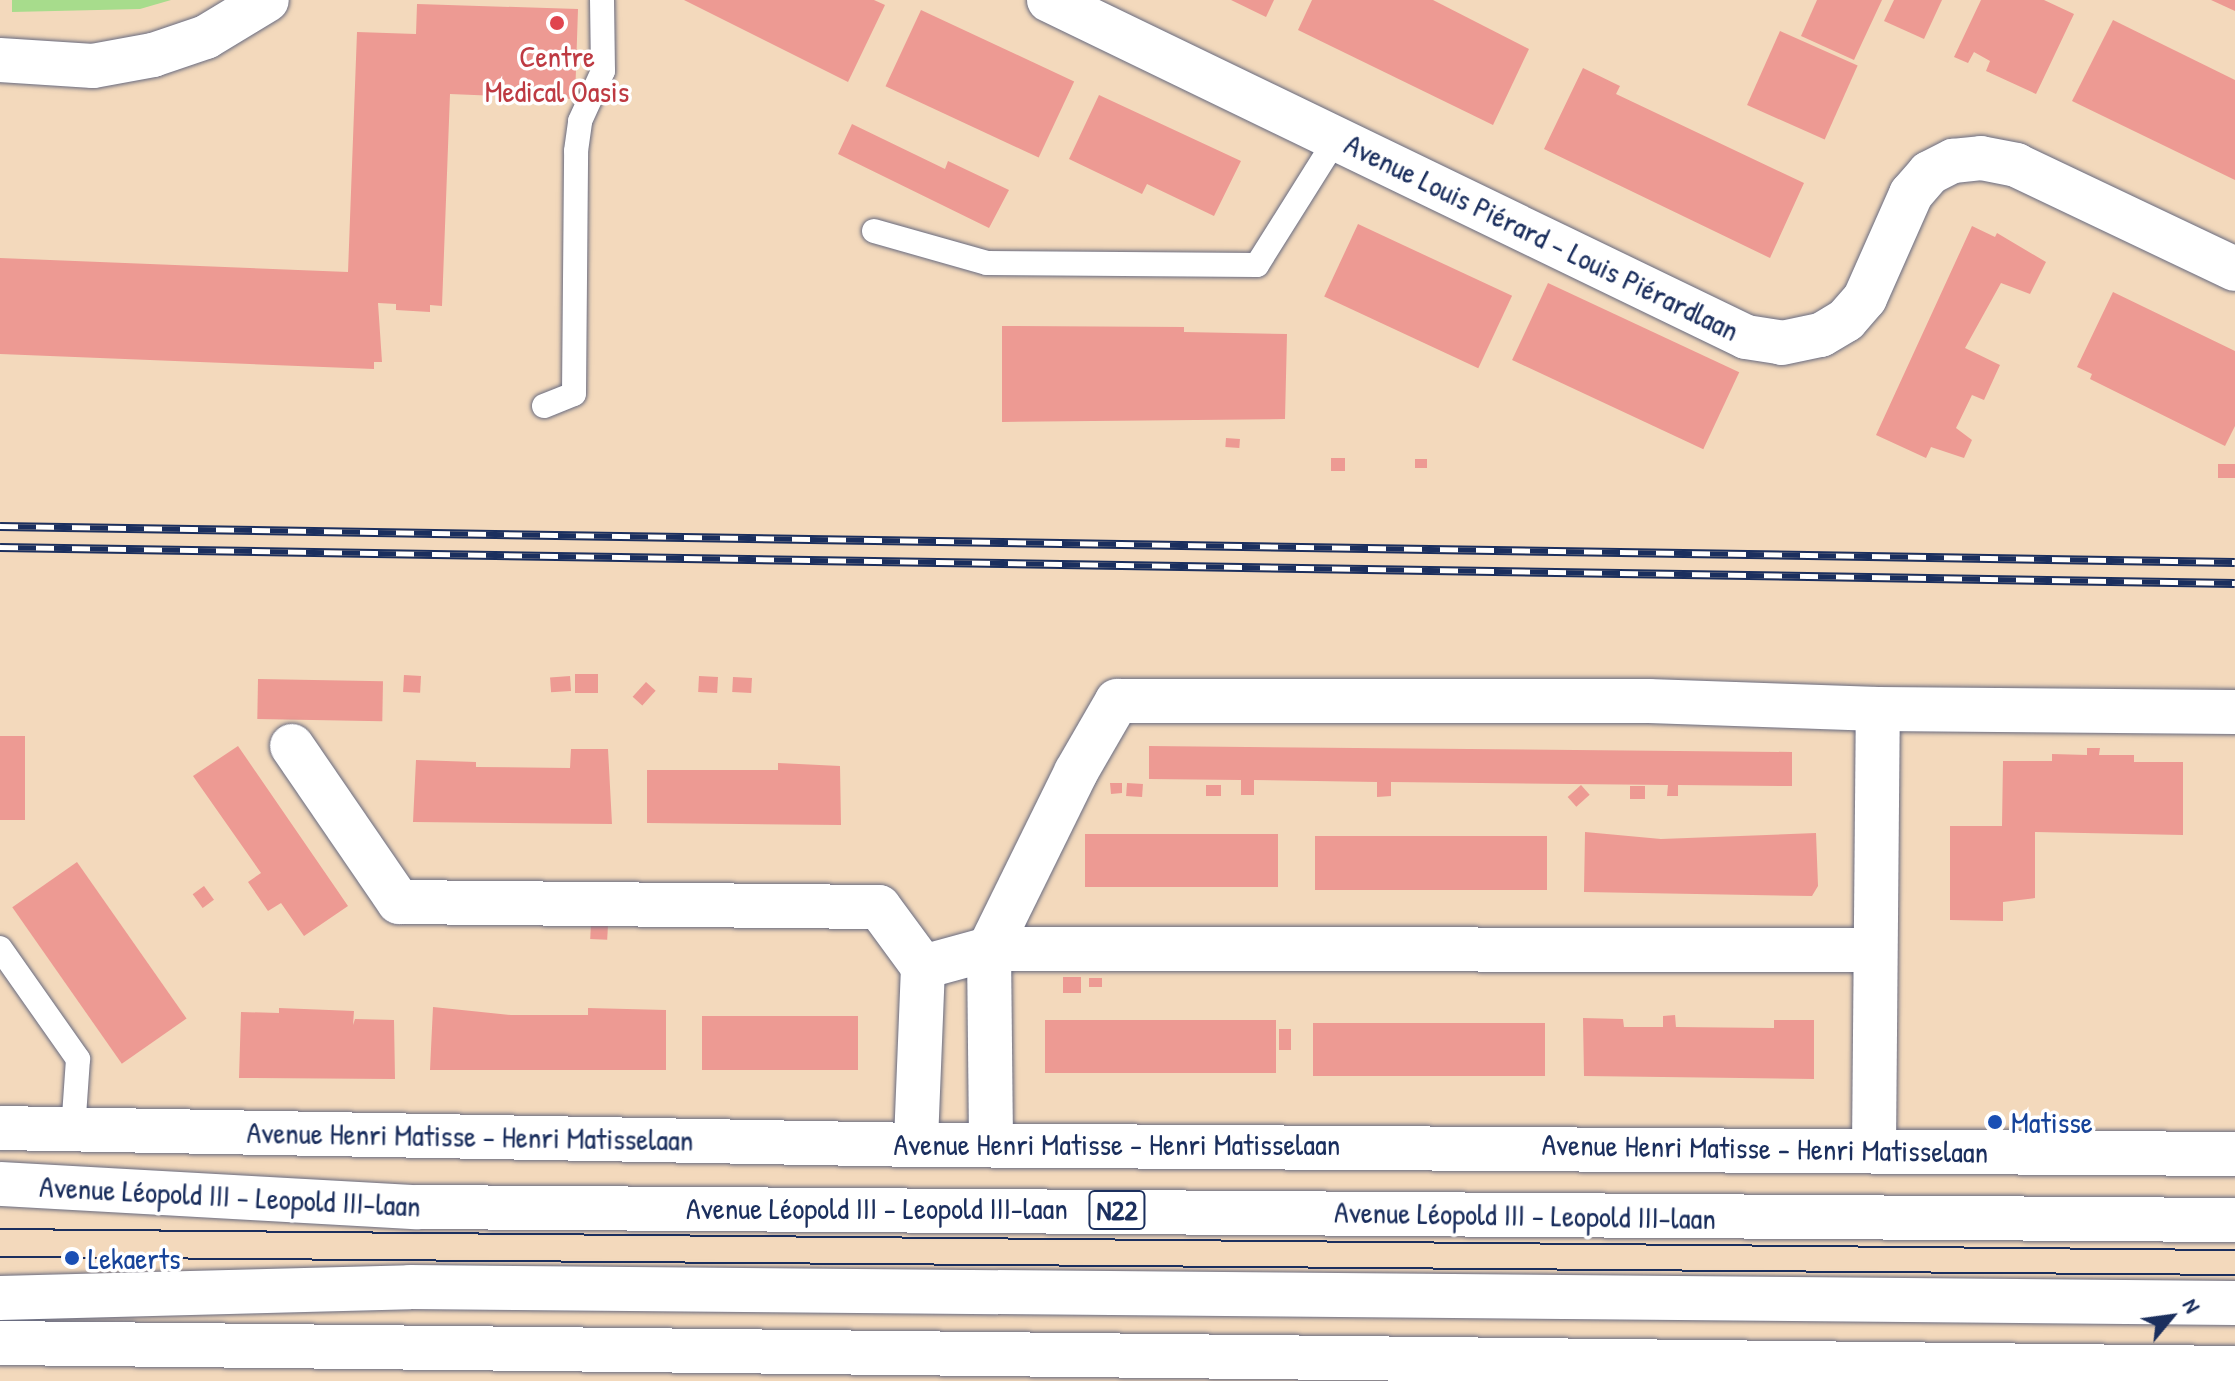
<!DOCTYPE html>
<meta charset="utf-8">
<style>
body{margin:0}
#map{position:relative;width:2235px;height:1381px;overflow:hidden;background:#f3d9bc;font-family:"Patrick Hand",sans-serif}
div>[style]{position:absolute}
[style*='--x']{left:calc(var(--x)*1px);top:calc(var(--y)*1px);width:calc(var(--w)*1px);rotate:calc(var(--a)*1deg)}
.green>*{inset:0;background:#a7dc8c}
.building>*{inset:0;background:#ed9a93;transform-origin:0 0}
.roads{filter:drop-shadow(0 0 2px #676a7f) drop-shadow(0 0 2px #676a7f)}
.service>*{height:24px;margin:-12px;padding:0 12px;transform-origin:12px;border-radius:12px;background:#fff}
.minor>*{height:44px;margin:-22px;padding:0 22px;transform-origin:22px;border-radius:22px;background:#fff}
.primary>*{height:44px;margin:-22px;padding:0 22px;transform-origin:22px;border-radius:22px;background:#fff}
.tram>*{height:2px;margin:-1px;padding:0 1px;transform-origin:1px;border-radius:1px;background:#1b2f5e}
.rail>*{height:9px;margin-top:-4.5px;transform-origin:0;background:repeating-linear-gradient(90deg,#fff 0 18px,#1b2f5e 0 36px);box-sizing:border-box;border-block:2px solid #1b2f5e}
.dots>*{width:22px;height:22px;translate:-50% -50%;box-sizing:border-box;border:4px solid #fff;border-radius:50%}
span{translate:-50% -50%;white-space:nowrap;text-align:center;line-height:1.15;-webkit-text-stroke:7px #fff;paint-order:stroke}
.shield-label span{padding:2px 6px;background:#fff;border:2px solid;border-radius:6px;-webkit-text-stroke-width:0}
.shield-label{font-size:28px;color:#1b2f5e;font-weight:700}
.health-label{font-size:30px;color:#be3a42}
.street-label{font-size:30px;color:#1b2f5e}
.transit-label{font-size:30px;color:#164399}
.left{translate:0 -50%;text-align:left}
.north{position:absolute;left:2131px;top:1277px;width:80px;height:80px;-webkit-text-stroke:6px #fff;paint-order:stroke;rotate:61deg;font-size:22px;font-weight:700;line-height:32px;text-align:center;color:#1b2f5e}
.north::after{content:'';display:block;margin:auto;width:28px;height:36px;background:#1b2f5e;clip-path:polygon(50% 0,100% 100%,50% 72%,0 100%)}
</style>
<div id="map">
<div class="green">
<div style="clip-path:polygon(12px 0,171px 0,140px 9px,12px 12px)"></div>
</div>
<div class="building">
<div style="clip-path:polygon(684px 0,874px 0,885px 5px,848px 82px)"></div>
<div style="clip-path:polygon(1231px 0,1274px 0,1266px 17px)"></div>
<div style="clip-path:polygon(1312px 0,1433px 0,1529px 49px,1493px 125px,1298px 30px)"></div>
<div style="clip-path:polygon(1817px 0,1882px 0,1854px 60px,1801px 36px)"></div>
<div style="clip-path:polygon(1894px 0,1942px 0,1924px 39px,1884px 21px)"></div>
<div style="clip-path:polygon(1981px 0,2044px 0,2074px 14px,2036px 94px,1986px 71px,1990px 61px,1974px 52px,1968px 63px,1954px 57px)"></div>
<div style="clip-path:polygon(2211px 0,2235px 0,2235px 11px)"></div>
<div style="clip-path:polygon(417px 4px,578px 9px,575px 99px,450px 94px,442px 306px,430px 305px,430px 312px,396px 310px,396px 304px,378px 303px,382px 362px,374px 362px,374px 369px,0 354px,0 258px,348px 272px,357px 32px,416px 34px)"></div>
<div style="left:921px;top:10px;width:169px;height:84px;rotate:25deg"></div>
<div style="clip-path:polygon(2113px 20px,2235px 80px,2235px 180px,2072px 101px)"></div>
<div style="left:1780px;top:31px;width:85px;height:81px;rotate:24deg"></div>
<div style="clip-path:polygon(1583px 68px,1620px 86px,1616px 94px,1804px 183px,1770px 258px,1544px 149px)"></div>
<div style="clip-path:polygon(1099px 95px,1241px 161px,1214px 216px,1147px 184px,1142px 194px,1069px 159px)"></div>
<div style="clip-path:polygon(852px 124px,945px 169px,948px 161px,1009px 190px,989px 228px,838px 154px)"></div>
<div style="left:1358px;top:224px;width:170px;height:80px;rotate:25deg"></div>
<div style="clip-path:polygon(1972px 226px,1995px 237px,1997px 233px,2046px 262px,2030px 294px,2001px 283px,1965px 348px,2000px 365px,1984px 400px,1972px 395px,1956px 428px,1972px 440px,1964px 458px,1931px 447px,1926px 458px,1876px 435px)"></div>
<div style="left:1548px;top:283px;width:211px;height:85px;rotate:25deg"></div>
<div style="clip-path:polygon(2113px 292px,2235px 351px,2235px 426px,2225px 446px,2090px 379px,2092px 374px,2077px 367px)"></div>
<div style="clip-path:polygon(1002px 326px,1184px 327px,1184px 332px,1287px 334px,1285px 419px,1002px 422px)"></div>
<div style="left:1226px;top:438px;width:14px;height:9px;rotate:4deg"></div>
<div style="left:1331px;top:458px;width:14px;height:13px"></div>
<div style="left:1415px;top:459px;width:12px;height:9px"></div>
<div style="left:2218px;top:464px;width:17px;height:14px"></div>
<div style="left:575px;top:674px;width:23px;height:19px"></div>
<div style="left:404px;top:675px;width:17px;height:17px;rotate:3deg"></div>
<div style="left:570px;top:676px;width:15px;height:20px;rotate:86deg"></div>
<div style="left:699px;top:676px;width:19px;height:16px;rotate:3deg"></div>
<div style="left:733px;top:677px;width:19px;height:15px;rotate:3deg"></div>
<div style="left:258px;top:679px;width:125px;height:40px;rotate:1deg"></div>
<div style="left:646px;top:682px;width:13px;height:20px;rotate:42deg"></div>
<div style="left:0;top:736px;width:25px;height:84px"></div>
<div style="clip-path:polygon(238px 746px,348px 906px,304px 936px,281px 903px,268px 911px,248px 882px,261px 873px,193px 776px)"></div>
<div style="clip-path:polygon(1149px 746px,1792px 752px,1792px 786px,1678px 785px,1678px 796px,1667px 796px,1668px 785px,1391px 782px,1391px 796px,1377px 797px,1377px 782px,1254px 780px,1254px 795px,1241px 795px,1241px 780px,1149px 779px)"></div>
<div style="clip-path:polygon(2087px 748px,2100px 748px,2099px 755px,2134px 755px,2134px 762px,2183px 762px,2183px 835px,2035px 832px,2035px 898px,2003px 902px,2003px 921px,1950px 920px,1950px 826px,2002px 826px,2003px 761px,2052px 761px,2052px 754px,2087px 755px)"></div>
<div style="clip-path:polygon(571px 749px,608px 749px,612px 824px,413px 822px,416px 760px,476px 762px,476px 767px,570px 768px)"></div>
<div style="clip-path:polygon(778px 763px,840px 766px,841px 825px,647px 823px,647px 770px,778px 770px)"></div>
<div style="clip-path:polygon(1110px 783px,1122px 783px,1122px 793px,1111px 794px)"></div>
<div style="left:1127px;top:783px;width:16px;height:13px;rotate:4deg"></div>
<div style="left:1206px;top:785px;width:15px;height:11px"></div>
<div style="left:1581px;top:785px;width:13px;height:18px;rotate:48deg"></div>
<div style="left:1630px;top:786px;width:15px;height:13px"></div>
<div style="clip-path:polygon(1585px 832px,1661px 839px,1816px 833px,1818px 886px,1812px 896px,1584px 892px)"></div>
<div style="left:1085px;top:834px;width:193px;height:53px"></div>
<div style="left:1315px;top:836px;width:232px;height:54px"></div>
<div style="left:77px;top:862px;width:191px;height:79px;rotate:55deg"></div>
<div style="left:204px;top:886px;width:17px;height:14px;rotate:54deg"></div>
<div style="left:591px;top:924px;width:17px;height:15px;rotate:3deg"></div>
<div style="left:1081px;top:977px;width:16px;height:18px;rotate:90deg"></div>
<div style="left:1089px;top:978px;width:13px;height:9px"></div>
<div style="clip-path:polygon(433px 1007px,511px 1015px,588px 1015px,588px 1008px,666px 1010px,666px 1070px,430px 1070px)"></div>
<div style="clip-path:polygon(279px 1008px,354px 1011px,353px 1025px,355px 1019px,394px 1020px,395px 1079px,239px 1078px,241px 1012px,279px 1013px)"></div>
<div style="clip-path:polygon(1675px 1015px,1676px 1027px,1774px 1028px,1774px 1020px,1814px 1020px,1814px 1079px,1584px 1076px,1583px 1018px,1623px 1019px,1624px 1027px,1663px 1027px,1663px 1016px)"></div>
<div style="left:702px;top:1016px;width:156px;height:54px"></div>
<div style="left:1045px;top:1020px;width:231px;height:53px"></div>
<div style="left:1313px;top:1023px;width:232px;height:53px"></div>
<div style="left:1279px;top:1029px;width:12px;height:21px"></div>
</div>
<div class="roads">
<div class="service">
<div style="--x:874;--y:231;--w:117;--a:15.8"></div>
<div style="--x:987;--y:263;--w:270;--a:0.4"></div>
<div style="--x:1257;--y:265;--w:149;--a:-57.9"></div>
<div style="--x:544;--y:406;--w:32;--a:-22"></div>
<div style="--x:574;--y:394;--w:243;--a:-89.5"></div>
<div style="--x:576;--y:151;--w:30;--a:-82"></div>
<div style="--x:580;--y:121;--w:55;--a:-65.3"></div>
<div style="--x:603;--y:71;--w:71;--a:-90.8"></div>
<div style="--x:0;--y:948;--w:136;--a:54.9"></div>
<div style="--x:78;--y:1059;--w:72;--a:94"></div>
</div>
<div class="minor">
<div style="--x:1049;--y:0;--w:774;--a:25.8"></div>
<div style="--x:1746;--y:337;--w:36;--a:9"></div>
<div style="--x:1782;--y:343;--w:40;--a:-12"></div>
<div style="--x:1821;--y:335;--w:29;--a:-31"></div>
<div style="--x:1846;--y:320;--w:29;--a:-49"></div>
<div style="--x:1865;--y:298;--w:114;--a:-66.1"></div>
<div style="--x:1911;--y:194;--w:28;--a:-49"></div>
<div style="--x:1929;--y:173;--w:27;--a:-27"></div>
<div style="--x:1953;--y:161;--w:28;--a:-6"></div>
<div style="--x:1981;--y:158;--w:36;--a:11"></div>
<div style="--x:2016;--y:165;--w:242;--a:25.4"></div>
<div style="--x:0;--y:60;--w:93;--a:3.7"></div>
<div style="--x:93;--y:66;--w:61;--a:-10.4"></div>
<div style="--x:153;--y:55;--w:56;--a:-18.8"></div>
<div style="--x:206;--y:37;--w:71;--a:-31.2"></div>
<div style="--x:292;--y:746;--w:189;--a:55.6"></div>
<div style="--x:399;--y:902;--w:480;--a:0.6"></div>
<div style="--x:879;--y:907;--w:74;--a:53.7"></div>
<div style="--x:923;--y:967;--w:178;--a:92.3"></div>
<div style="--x:923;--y:967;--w:68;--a:-15.3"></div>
<div style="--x:989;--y:949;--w:886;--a:0.06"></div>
<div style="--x:0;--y:1128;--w:916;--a:1.06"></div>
<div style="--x:916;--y:1145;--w:1319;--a:0.39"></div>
<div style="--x:991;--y:1141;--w:192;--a:-90.6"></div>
<div style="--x:989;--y:949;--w:197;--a:-63.8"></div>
<div style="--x:1076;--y:772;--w:82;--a:-60"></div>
<div style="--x:1117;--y:701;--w:532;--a:0"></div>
<div style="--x:1649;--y:701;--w:229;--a:2"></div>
<div style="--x:1878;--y:709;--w:357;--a:0.5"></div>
<div style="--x:1874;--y:1148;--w:439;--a:-89.5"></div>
<div style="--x:0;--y:1343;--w:2235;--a:0.64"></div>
</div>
<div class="primary">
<div style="--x:0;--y:1184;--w:417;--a:3.2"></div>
<div style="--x:416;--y:1207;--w:1819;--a:0.41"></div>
<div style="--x:0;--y:1298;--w:410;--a:-1.5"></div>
<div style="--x:410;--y:1287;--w:1825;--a:0.5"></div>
</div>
</div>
<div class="tram">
<div style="--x:0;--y:1229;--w:2235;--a:0.54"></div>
<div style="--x:0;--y:1257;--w:2235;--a:0.46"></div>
</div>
<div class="rail">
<div style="--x:0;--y:526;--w:2235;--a:0.92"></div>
<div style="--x:0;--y:547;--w:2235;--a:0.92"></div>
</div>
<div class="dots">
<div style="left:557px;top:23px;background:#e0444e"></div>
<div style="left:1995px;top:1122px;background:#1a4fb4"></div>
<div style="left:72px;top:1258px;background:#1a4fb4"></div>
</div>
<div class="shield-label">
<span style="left:1117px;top:1210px">N22</span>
</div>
<div class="health-label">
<span style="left:557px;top:73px">Centre<br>Medical Oasis</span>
</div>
<div class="street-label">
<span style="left:1542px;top:237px;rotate:26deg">Avenue Louis Piérard - Louis Piérardlaan</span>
<span style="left:470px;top:1136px;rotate:1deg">Avenue Henri Matisse - Henri Matisselaan</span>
<span style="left:1117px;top:1144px">Avenue Henri Matisse - Henri Matisselaan</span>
<span style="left:1765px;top:1148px;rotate:1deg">Avenue Henri Matisse - Henri Matisselaan</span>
<span style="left:230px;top:1196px;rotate:3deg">Avenue Léopold III - Leopold III-laan</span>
<span style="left:877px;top:1208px">Avenue Léopold III - Leopold III-laan</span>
<span style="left:1525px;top:1215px;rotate:1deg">Avenue Léopold III - Leopold III-laan</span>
</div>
<div class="transit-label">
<span class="left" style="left:2011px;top:1122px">Matisse</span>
<span class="left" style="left:88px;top:1258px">Lekaerts</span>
</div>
<div class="north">N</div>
</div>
